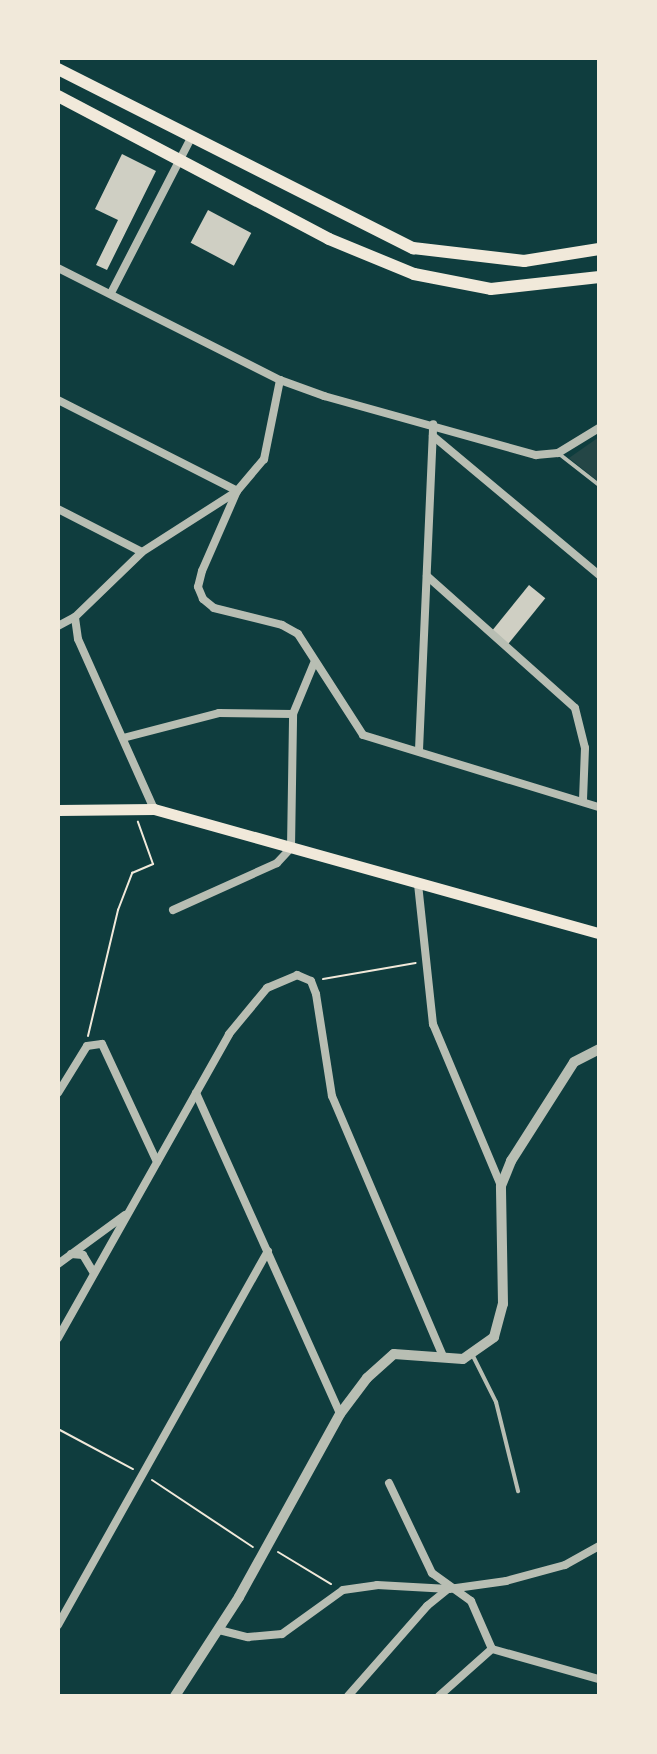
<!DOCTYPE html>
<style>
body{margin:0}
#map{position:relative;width:657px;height:1754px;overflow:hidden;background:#0f3d3e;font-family:"DejaVu Sans",sans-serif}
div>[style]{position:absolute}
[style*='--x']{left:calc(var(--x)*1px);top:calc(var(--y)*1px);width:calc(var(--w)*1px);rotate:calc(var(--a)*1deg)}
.green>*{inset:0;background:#244646}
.building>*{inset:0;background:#cfcfc3;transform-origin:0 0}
.path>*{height:2px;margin:-1px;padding:0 1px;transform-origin:1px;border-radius:1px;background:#f1e9da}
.service>*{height:4px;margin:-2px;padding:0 2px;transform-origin:2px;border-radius:2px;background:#b8beb3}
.minor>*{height:8px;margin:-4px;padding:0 4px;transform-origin:4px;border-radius:4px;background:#b8beb3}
.tertiary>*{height:10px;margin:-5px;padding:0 5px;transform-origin:5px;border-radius:5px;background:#b8beb3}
.secondary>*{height:11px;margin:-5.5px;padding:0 5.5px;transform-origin:5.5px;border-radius:5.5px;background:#f1e9da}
.primary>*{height:12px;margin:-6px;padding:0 6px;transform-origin:6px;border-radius:6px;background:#f1e9da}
span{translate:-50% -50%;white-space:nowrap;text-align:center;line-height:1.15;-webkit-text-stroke:8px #f1e9da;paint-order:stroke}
.frame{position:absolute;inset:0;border:60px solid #f1e9da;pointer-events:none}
</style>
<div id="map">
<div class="green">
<div style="clip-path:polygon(599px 437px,599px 482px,569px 458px)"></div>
</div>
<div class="building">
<div style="clip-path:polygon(122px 154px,156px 171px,107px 270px,96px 265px,118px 220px,95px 209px)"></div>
<div style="left:208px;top:210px;width:49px;height:37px;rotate:28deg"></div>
<div style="left:529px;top:585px;width:21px;height:60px;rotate:39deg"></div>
</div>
<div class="path">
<div style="--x:323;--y:979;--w:94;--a:-9.8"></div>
<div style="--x:88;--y:1036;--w:130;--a:-76.6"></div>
<div style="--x:118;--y:910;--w:40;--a:-69"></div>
<div style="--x:132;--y:873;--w:23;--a:-23"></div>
<div style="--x:153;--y:864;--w:45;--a:-109.7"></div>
<div style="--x:58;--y:1429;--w:85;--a:28.1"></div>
<div style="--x:152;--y:1480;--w:121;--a:33.6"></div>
<div style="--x:278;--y:1552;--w:62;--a:31.1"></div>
</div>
<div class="service">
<div style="--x:558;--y:453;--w:52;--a:38"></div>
<div style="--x:472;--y:1354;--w:54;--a:63.4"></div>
<div style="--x:496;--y:1402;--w:92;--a:76.1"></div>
</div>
<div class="minor">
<div style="--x:58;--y:268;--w:249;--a:26.8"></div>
<div style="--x:280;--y:380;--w:47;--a:20"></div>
<div style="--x:324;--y:396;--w:220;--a:15.6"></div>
<div style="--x:536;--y:455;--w:22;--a:-5"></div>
<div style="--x:558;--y:453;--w:48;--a:-31.4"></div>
<div style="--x:111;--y:293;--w:174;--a:-62.7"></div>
<div style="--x:280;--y:380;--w:81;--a:101.4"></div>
<div style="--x:264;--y:459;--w:42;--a:130.2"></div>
<div style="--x:237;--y:491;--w:87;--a:113.6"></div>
<div style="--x:202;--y:571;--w:16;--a:104"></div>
<div style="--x:198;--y:587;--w:13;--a:67"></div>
<div style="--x:203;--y:599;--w:14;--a:39"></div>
<div style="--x:214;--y:608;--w:70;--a:14"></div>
<div style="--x:282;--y:625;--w:18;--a:29"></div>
<div style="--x:298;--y:634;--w:120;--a:57.2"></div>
<div style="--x:363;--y:735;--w:247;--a:17"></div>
<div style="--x:58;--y:400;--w:201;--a:26.9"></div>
<div style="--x:433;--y:436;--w:217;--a:39.9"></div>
<div style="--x:58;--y:509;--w:94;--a:27.1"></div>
<div style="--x:427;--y:576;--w:198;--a:41.7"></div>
<div style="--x:575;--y:708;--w:41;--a:76"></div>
<div style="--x:585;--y:748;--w:53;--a:92.2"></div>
<div style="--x:58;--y:626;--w:19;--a:-28"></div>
<div style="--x:123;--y:738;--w:99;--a:-14.6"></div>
<div style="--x:219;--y:713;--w:74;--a:0.8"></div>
<div style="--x:419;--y:750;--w:326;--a:-87.5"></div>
<div style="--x:154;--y:809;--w:186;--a:-114.1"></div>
<div style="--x:78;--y:639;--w:22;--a:-98"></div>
<div style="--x:75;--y:617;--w:93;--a:-44.1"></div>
<div style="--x:142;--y:552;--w:112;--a:-32.6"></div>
<div style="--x:418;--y:884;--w:141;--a:83.9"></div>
<div style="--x:433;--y:1024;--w:176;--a:67.2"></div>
<div style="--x:173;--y:910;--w:114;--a:-24.3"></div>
<div style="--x:277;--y:863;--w:21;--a:-47"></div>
<div style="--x:291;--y:848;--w:134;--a:-89.1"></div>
<div style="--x:293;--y:714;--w:57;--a:-67.5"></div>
<div style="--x:58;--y:1093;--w:55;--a:-58.3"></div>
<div style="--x:87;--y:1046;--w:15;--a:-8"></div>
<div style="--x:102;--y:1044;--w:130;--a:65"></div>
<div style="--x:196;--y:1093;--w:352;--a:65.8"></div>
<div style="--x:71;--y:1254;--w:12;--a:5"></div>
<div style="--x:83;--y:1255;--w:21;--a:59"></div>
<div style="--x:58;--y:1264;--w:83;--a:-36.2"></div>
<div style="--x:58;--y:1338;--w:349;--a:-60.6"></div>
<div style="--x:229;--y:1034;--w:60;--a:-50.4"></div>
<div style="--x:267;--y:988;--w:33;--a:-23"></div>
<div style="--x:297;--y:975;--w:15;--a:23"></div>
<div style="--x:311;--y:981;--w:14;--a:69"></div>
<div style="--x:316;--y:994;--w:103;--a:81.1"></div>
<div style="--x:332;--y:1096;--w:283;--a:66.9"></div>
<div style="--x:389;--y:1483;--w:100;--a:64.5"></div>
<div style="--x:432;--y:1573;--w:48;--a:35.7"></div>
<div style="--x:471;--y:1601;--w:52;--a:66.4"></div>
<div style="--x:58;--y:1625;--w:429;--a:-60.7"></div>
<div style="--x:219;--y:1630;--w:30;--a:14"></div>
<div style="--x:248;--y:1637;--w:34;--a:-5"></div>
<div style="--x:282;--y:1634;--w:75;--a:-35.8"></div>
<div style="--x:343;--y:1590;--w:34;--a:-8"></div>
<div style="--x:377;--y:1585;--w:72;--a:3.2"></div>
<div style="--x:449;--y:1589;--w:58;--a:-8"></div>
<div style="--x:506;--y:1581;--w:61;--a:-15.2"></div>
<div style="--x:565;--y:1565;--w:39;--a:-29"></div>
<div style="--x:348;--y:1696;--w:120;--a:-48.7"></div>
<div style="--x:427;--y:1606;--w:27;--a:-39"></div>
<div style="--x:439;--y:1696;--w:71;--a:-41.6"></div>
<div style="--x:492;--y:1649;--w:111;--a:15.7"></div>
</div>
<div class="tertiary">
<div style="--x:175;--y:1696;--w:118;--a:-57.1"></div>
<div style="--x:239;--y:1597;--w:209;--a:-61.1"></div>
<div style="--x:340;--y:1414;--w:45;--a:-53.1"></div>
<div style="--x:367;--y:1378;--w:36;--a:-42"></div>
<div style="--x:394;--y:1354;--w:69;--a:4.1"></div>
<div style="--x:463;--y:1359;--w:38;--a:-35"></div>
<div style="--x:494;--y:1337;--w:34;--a:-75"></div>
<div style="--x:503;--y:1304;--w:118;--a:-91"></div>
<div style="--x:501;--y:1186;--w:27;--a:-68"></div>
<div style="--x:511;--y:1161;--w:117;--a:-57.5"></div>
<div style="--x:574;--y:1062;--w:28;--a:-27"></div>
</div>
<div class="secondary">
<div style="--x:58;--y:810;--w:96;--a:-0.6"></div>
<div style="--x:154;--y:809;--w:462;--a:15.6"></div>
</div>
<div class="primary">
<div style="--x:58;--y:69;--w:398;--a:26.8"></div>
<div style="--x:413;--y:248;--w:112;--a:6.7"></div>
<div style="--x:524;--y:261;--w:76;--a:-9.1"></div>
<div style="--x:58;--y:96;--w:306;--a:27.8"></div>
<div style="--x:329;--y:239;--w:92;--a:22.4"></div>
<div style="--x:414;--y:274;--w:78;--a:11"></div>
<div style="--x:491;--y:289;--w:109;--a:-6.3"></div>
</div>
<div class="frame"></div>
</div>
